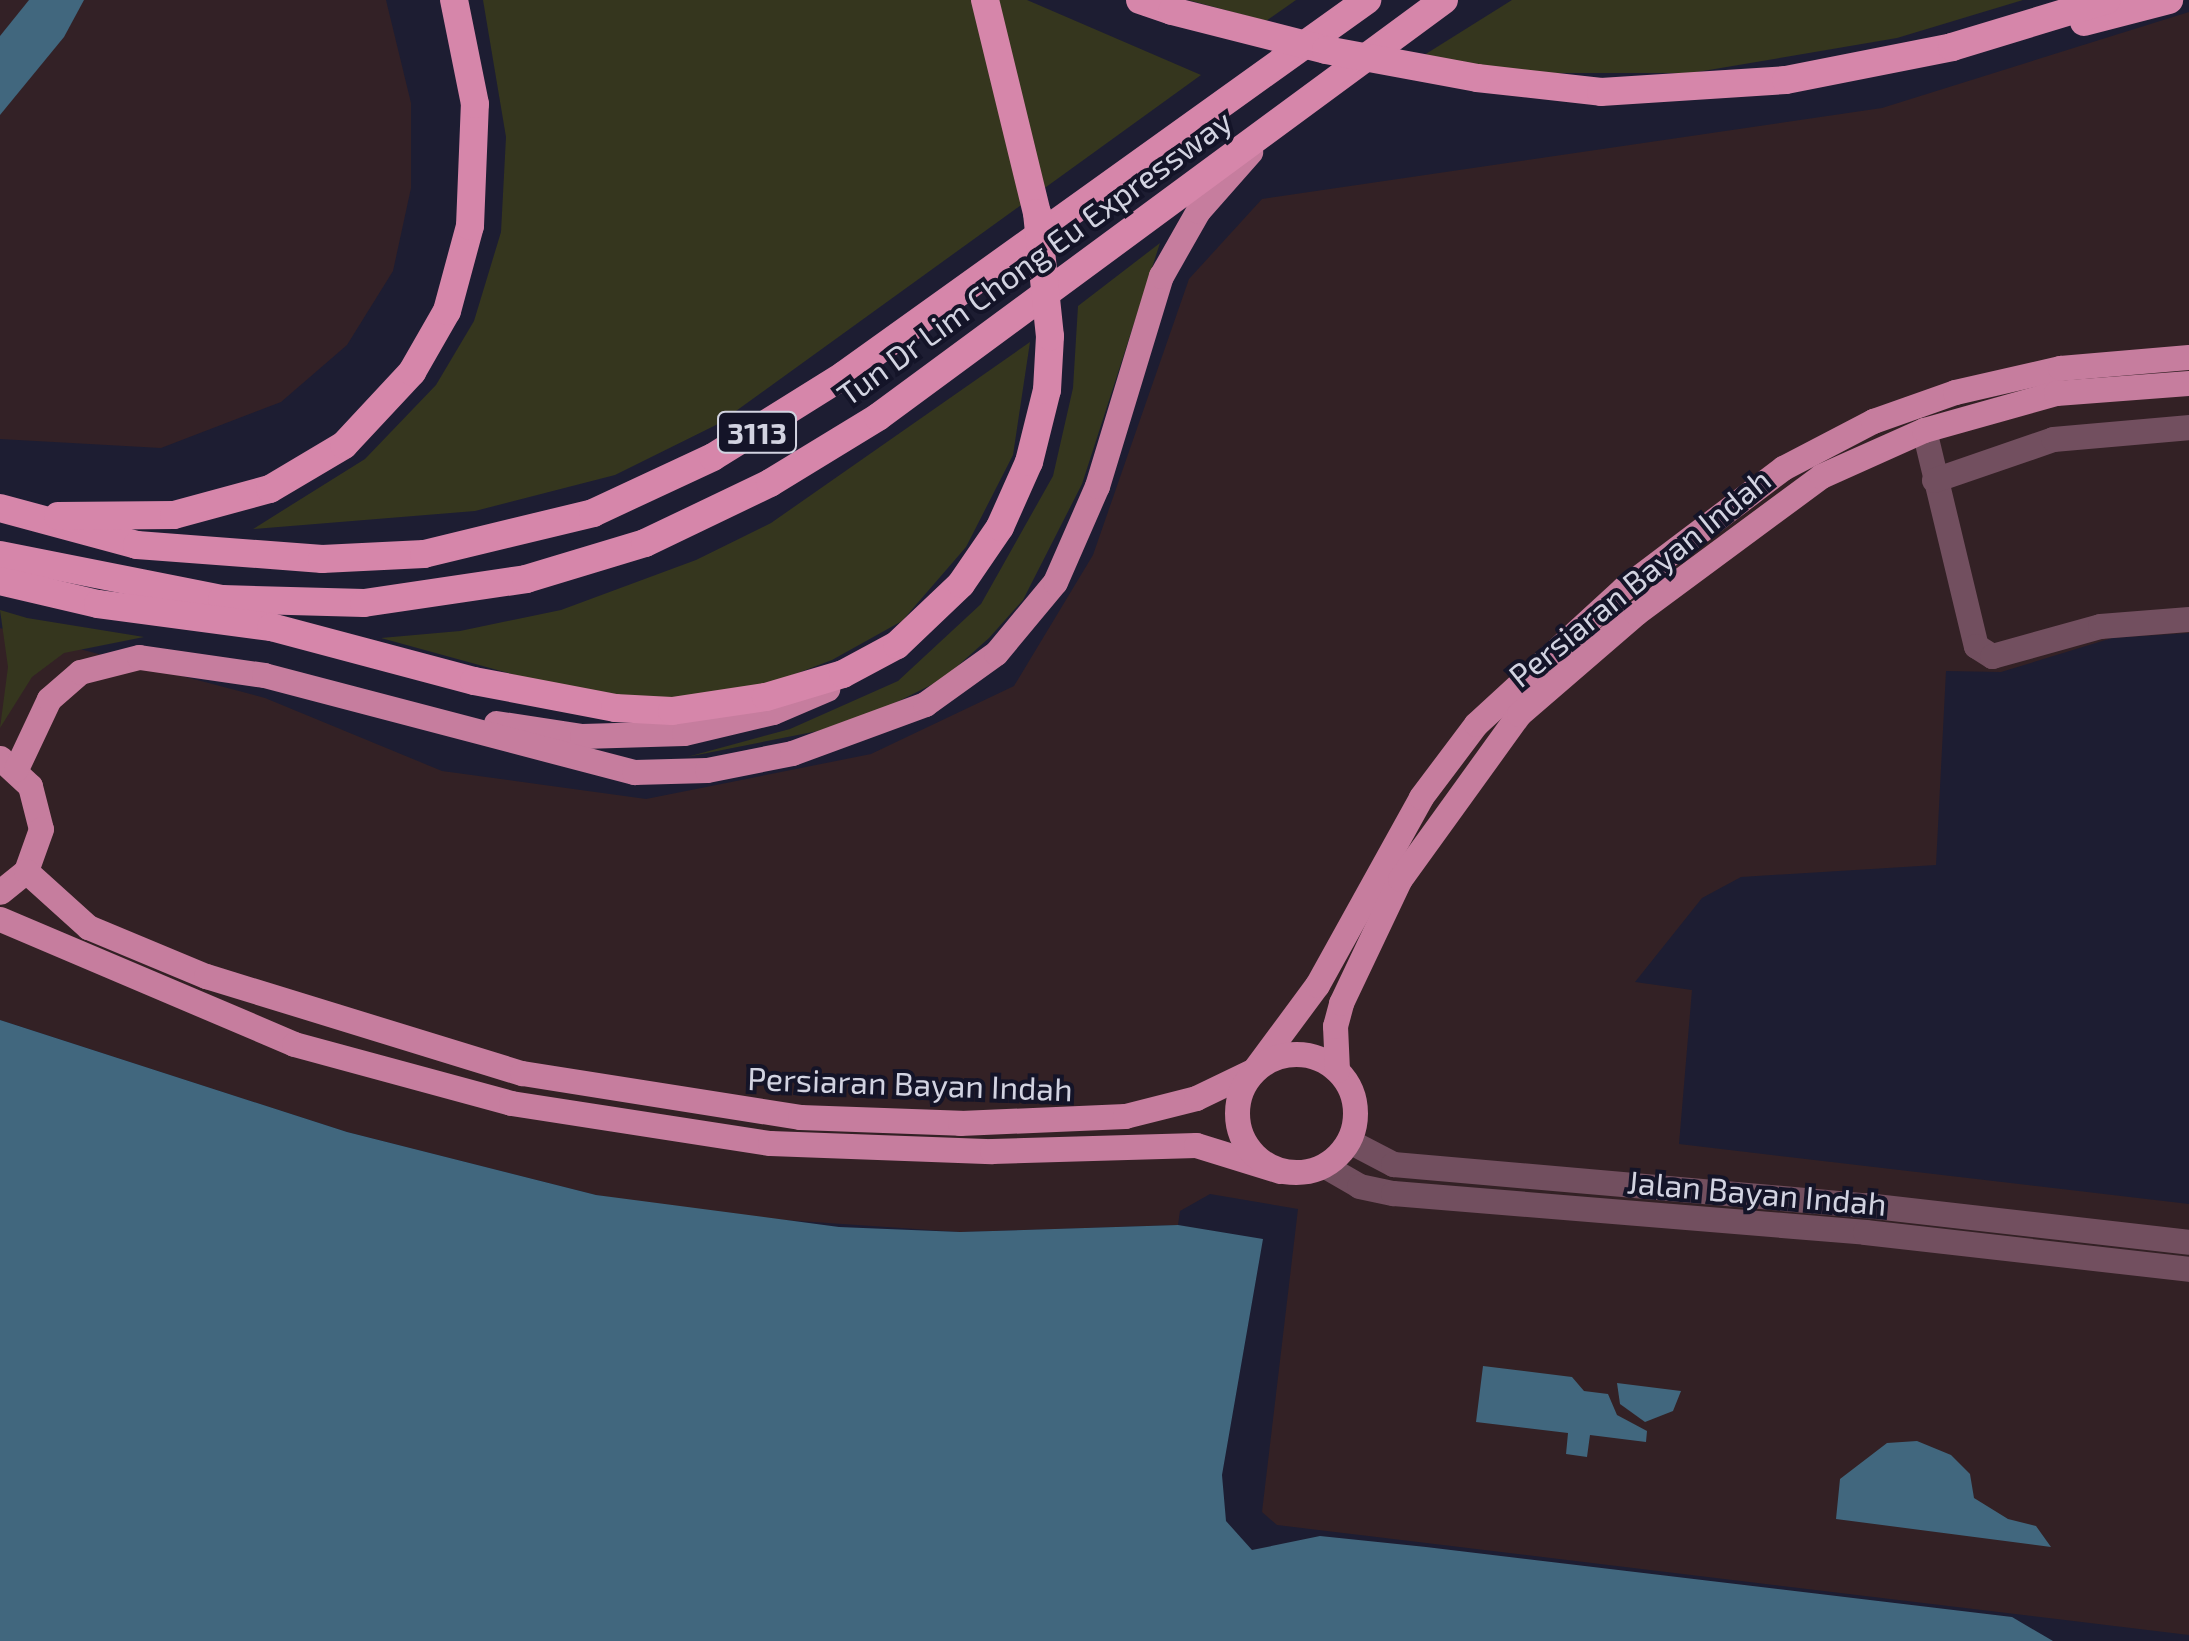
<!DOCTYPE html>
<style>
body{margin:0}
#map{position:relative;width:2189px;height:1641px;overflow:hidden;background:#1d1d32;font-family:"Exo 2",sans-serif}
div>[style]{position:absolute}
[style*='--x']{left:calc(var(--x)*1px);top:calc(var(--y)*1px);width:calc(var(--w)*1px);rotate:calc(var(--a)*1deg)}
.commercial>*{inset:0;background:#332125}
.industrial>*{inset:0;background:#332126}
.green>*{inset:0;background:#35361e}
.water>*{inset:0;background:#41677e}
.minor>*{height:25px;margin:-12.5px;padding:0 12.5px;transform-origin:12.5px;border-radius:12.5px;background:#724f5f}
.primary>*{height:25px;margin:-12.5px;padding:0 12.5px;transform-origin:12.5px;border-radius:12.5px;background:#c67d9e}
.primary>.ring{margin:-12.5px;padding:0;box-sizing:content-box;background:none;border:25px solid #c67d9e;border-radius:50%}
.trunk>*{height:28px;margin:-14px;padding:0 14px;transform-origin:14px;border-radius:14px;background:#d686aa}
.trunk-bridge>*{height:28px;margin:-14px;padding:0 14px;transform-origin:14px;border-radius:14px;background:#d686aa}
span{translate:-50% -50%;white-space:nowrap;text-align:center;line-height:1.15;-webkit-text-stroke:8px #141428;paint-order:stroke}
.shield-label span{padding:2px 8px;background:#141428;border:2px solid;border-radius:8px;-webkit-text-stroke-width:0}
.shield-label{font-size:30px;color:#d2d3e1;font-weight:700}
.street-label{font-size:32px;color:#d2d3e1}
</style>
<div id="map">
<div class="commercial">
<div style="clip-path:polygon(2189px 12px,2189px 633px,2112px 638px,2001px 672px,1946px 671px,1936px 865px,1741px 877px,1702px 898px,1635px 982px,1692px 990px,1679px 1144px,2189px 1204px,2189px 1635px,1277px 1525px,1262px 1512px,1298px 1209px,1210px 1194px,1180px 1211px,1178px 1225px,960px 1232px,726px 1216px,596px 1195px,347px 1132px,0 1020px,0 628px,265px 698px,442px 771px,646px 799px,871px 754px,1014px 686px,1093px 555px,1189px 279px,1262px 199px,1882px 108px)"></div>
</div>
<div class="industrial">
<div style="clip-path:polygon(0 0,386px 0,411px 103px,411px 188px,393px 271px,347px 345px,281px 402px,161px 448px,0 439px)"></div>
</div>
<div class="green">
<div style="clip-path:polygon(483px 0,1027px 0,1201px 75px,718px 424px,615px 475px,475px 511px,253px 529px,365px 459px,436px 385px,474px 321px,501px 232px,506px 137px)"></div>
<div style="clip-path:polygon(1188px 0,1296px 0,1266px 21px)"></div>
<div style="clip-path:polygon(1512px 0,2023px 0,1897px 38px,1691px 73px,1531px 73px,1413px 62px)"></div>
<div style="clip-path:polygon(1160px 243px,1082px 484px,1023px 600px,989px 638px,943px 679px,889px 706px,818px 731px,687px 757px,790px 729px,898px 681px,981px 604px,1053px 476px,1073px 388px,1078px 306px)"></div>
<div style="clip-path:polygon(1030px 342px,1013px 455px,966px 547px,902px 621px,832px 660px,774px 682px,679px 698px,626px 696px,537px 681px,381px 638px,460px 631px,561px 610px,696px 560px,771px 523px)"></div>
<div style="clip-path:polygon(0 610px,27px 618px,144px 637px,64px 653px,32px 677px,0 728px,8px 667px)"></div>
</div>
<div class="water">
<div style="clip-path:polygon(29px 0,84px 0,64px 37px,0 115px,0 36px)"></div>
<div style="clip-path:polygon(0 1020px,347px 1132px,596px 1195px,839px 1227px,960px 1232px,1178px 1225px,1263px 1239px,1222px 1475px,1226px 1521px,1252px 1550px,1320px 1536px,1426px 1547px,2012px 1617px,2053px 1641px,0 1641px)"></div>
<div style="clip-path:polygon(1483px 1366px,1572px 1377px,1584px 1391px,1608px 1394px,1617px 1415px,1647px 1431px,1646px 1442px,1590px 1435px,1587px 1457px,1566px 1454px,1568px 1433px,1476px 1422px)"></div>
<div style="clip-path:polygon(1617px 1383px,1681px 1391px,1673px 1411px,1645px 1422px,1620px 1404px)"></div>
<div style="clip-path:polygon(1917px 1441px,1951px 1455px,1970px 1474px,1974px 1498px,2008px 1519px,2036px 1526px,2051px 1547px,1836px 1519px,1840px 1479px,1887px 1443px)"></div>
</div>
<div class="minor">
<div style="--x:1924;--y:430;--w:222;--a:76.5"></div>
<div style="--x:1976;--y:646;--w:19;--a:32"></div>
<div style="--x:1992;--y:656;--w:112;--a:-15.5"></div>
<div style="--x:2100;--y:626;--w:89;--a:-4.5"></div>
<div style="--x:1934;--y:480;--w:126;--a:-19"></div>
<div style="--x:2053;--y:439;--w:137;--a:-5"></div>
<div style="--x:1349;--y:1141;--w:50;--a:27.6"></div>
<div style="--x:1393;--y:1164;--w:475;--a:5"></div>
<div style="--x:1866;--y:1205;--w:325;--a:6.5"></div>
<div style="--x:1325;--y:1166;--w:39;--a:30"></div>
<div style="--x:1359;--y:1186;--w:35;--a:12"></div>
<div style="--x:1393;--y:1193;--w:474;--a:4.7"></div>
<div style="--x:1865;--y:1232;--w:326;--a:6.5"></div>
</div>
<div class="primary">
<div style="--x:496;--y:723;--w:87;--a:8.6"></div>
<div style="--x:582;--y:736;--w:102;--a:-1.7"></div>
<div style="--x:684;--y:733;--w:91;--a:-13.3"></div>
<div style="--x:773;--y:712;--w:59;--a:-23.1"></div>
<div style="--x:0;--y:758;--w:41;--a:43"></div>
<div style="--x:30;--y:786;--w:44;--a:75.7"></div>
<div style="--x:41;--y:829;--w:45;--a:109.7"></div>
<div style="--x:26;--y:871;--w:33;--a:141"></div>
<div style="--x:16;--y:769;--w:77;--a:-64.8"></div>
<div style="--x:49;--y:699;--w:41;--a:-41.1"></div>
<div style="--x:80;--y:672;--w:61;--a:-14.3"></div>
<div style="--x:139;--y:657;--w:126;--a:8.2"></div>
<div style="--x:264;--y:675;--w:383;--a:14.7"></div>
<div style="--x:634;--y:772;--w:73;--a:-1.6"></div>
<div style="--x:707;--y:770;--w:87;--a:-11.3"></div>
<div style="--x:792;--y:753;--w:142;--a:-20.2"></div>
<div style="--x:925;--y:704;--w:87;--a:-35.7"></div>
<div style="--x:996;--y:653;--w:92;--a:-50.3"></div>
<div style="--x:1055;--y:582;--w:105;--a:-66.4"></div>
<div style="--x:1097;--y:486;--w:220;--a:-73.1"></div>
<div style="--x:1161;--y:276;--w:75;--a:-60.4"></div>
<div style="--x:1198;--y:211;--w:79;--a:-48.6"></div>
<div style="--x:26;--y:871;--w:84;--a:42.1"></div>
<div style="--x:88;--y:927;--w:128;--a:22.6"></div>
<div style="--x:206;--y:976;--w:331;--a:17.1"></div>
<div style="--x:522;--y:1073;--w:281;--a:9"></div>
<div style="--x:800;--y:1117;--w:160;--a:2.1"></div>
<div style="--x:960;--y:1123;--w:165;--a:-2.4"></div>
<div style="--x:1125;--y:1116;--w:73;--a:-14.2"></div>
<div style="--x:1196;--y:1098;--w:64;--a:-25.8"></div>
<div style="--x:1254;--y:1070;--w:106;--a:-53.5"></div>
<div style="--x:1317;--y:985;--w:215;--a:-61"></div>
<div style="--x:1421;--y:797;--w:91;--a:-53"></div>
<div style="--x:1476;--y:724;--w:200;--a:-42.6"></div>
<div style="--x:1623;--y:589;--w:201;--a:-37.1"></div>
<div style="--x:1783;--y:468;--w:102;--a:-27.6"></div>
<div style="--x:1873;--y:421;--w:87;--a:-19.5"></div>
<div style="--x:1955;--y:392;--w:108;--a:-12.9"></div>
<div style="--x:2060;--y:368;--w:129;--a:-4.9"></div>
<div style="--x:0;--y:919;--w:319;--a:23"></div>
<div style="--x:294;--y:1044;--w:225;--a:15.2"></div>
<div style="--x:511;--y:1103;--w:262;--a:8.8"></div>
<div style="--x:770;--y:1143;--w:222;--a:2.1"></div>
<div style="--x:992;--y:1151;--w:204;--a:-1.7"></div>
<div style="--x:1196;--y:1145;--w:88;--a:17.2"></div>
<div class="ring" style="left:1237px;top:1054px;width:93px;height:93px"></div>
<div style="--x:1337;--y:1070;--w:44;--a:-92.6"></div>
<div style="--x:1335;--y:1026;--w:24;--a:-75"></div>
<div style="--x:1341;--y:1003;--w:137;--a:-64.6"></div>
<div style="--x:1400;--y:879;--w:203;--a:-54.2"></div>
<div style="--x:1519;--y:714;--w:155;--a:-40.8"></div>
<div style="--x:1636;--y:613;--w:230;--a:-36.5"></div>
<div style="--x:1821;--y:476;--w:113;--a:-24.1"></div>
<div style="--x:1924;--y:430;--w:137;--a:-15.7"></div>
<div style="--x:2056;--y:393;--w:133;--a:-4.3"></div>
</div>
<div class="trunk">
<div style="--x:1140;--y:0;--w:34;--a:19"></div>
<div style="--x:2084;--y:22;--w:88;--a:-14.5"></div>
<div style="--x:1477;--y:78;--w:125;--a:6.4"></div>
<div style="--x:1601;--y:92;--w:185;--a:-3.7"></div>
<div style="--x:1786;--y:80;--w:169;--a:-11.2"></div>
<div style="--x:1952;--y:47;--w:162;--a:-16.9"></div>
<div style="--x:0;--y:508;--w:142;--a:15.1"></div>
<div style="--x:137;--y:545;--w:186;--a:4.3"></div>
<div style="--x:322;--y:559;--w:102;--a:-2.8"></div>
<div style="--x:424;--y:554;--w:174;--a:-13.6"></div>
<div style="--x:593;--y:513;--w:132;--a:-25"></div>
<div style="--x:713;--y:457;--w:155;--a:-32"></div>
<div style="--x:844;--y:375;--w:644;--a:-35.64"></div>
<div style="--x:58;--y:516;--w:116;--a:-0.5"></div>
<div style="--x:174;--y:515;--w:99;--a:-15.2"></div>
<div style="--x:270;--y:489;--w:86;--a:-30.7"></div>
<div style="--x:344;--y:445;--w:100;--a:-47"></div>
<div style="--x:412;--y:372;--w:70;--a:-60.2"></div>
<div style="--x:447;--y:311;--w:88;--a:-74.9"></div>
<div style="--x:470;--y:226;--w:122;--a:-87.7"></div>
<div style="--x:475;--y:104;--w:106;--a:-101.4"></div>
<div style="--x:0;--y:555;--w:226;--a:11.2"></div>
<div style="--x:222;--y:599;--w:142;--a:1.6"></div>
<div style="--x:364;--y:603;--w:164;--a:-8.4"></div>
<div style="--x:526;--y:579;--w:124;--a:-16.8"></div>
<div style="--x:645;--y:543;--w:139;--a:-25.6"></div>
<div style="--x:770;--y:483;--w:127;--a:-31.4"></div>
<div style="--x:878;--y:417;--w:703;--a:-36.38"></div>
<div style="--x:0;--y:581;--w:101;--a:13.2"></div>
<div style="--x:98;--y:604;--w:175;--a:7.6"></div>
<div style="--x:271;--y:627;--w:210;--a:14.9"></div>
<div style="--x:474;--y:681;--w:144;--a:10.8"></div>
<div style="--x:615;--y:708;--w:57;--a:3"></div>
<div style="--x:672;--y:711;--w:95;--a:-8.5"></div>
<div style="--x:766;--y:697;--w:80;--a:-16.6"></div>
<div style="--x:843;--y:674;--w:61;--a:-28.2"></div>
<div style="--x:897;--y:645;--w:88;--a:-43.6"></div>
<div style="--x:961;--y:584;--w:69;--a:-55.6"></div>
<div style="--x:1000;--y:527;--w:71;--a:-66"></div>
<div style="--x:1029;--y:462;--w:74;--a:-76"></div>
<div style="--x:1047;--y:390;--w:54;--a:-86.8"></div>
</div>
<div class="trunk-bridge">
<div style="--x:985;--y:0;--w:219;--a:76.3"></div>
<div style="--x:1037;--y:213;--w:124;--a:84"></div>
<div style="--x:1172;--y:11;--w:159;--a:14.2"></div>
<div style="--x:1326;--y:50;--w:154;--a:10.5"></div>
</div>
<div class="shield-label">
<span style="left:757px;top:432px">3113</span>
</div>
<div class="street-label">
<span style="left:1034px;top:257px;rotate:-36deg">Tun Dr Lim Chong Eu Expressway</span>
<span style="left:1639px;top:577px;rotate:-39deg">Persiaran Bayan Indah</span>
<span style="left:910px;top:1083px;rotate:2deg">Persiaran Bayan Indah</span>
<span style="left:1757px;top:1192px;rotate:5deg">Jalan Bayan Indah</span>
</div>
</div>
